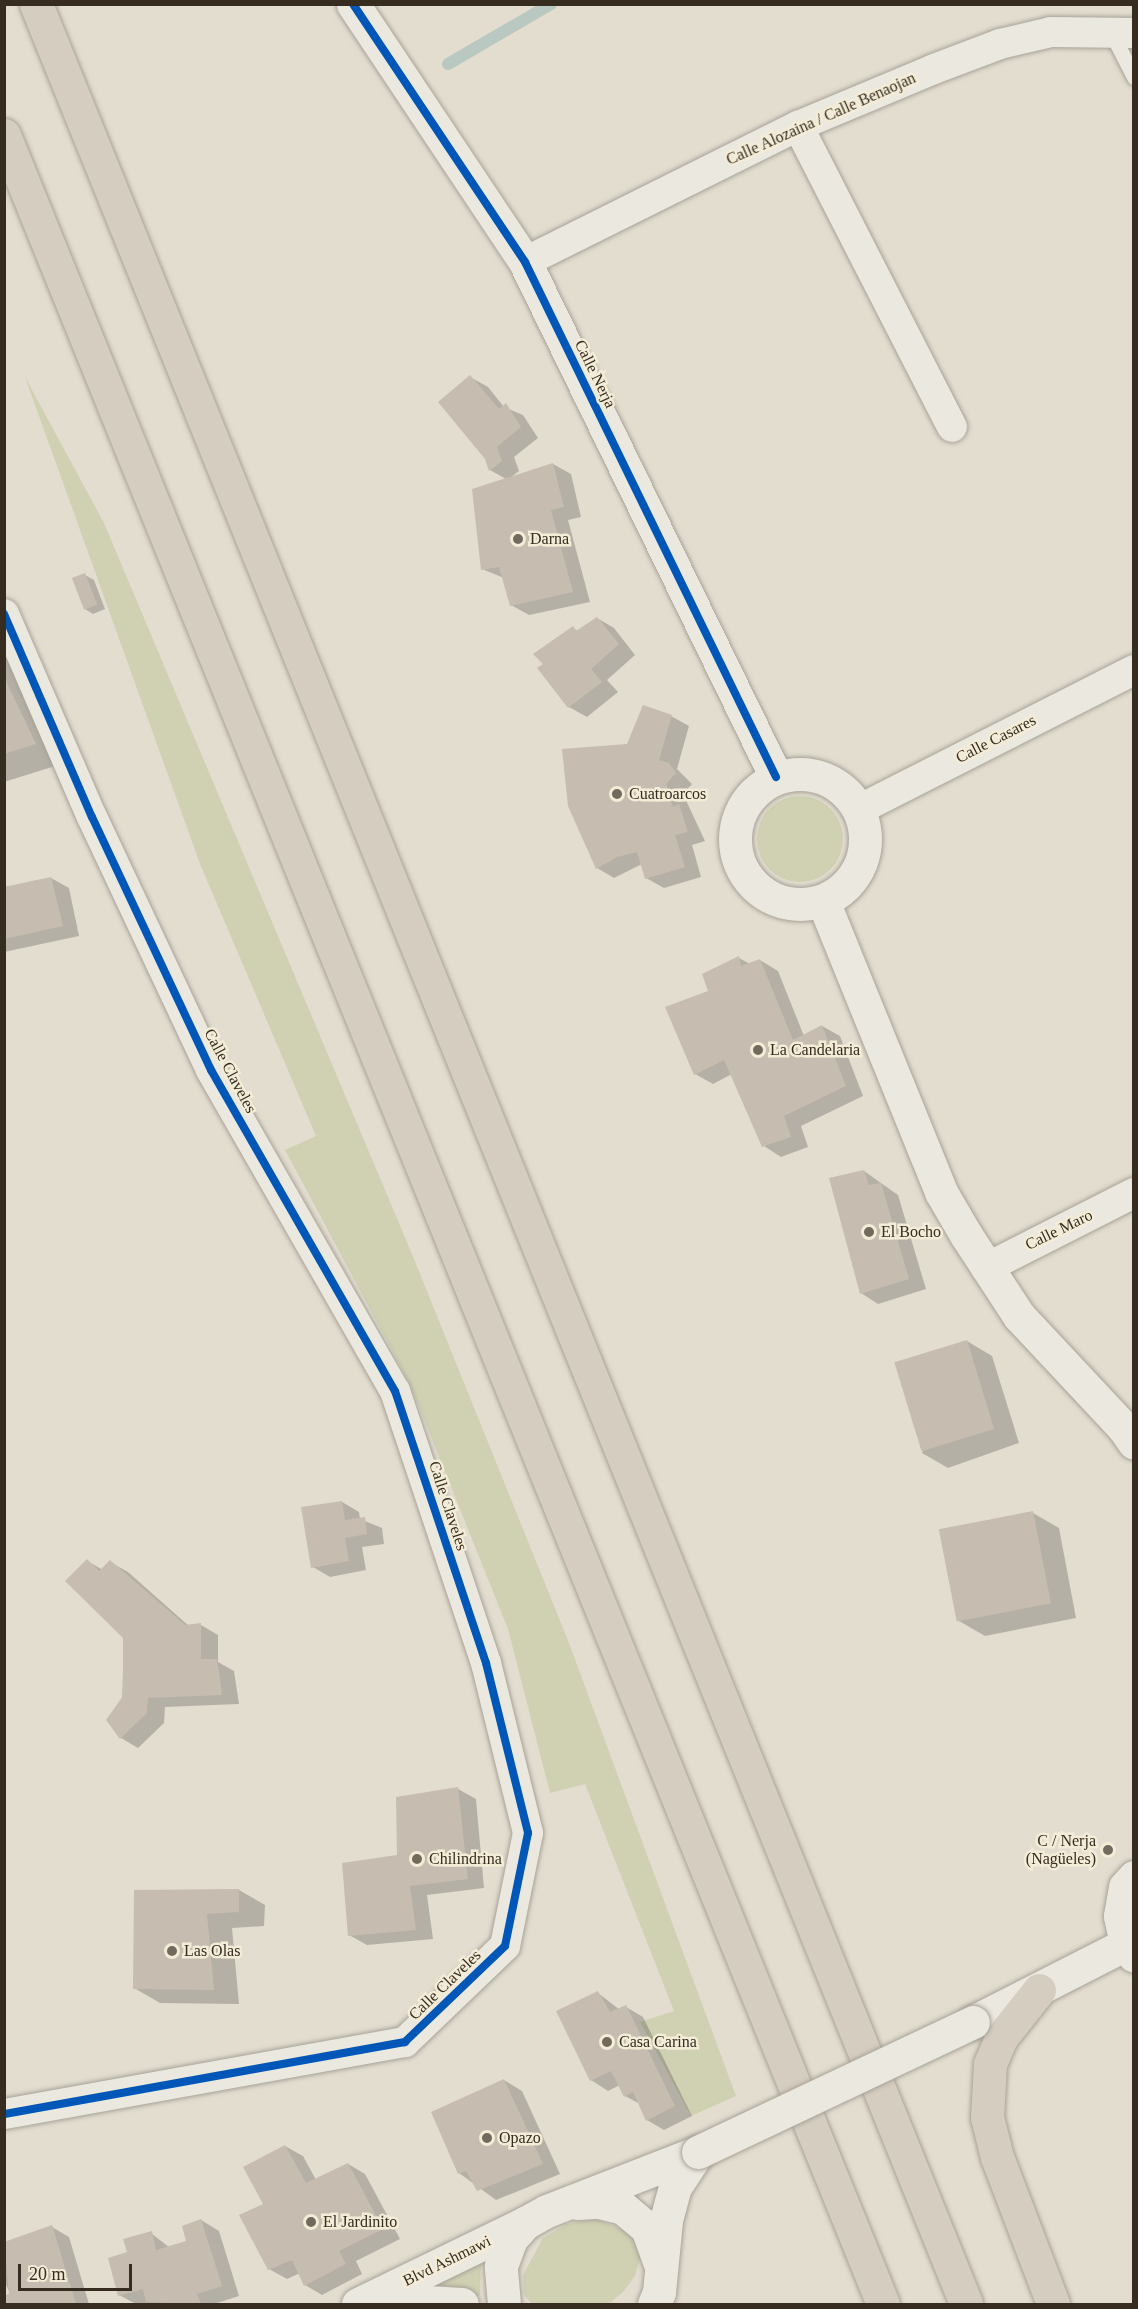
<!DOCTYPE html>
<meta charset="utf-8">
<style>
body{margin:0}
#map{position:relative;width:1138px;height:2309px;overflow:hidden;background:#e2ddcf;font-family:"Times New Roman",serif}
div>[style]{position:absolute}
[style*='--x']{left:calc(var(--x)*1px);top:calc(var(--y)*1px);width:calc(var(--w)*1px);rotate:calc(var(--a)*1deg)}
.green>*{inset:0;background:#d0d1b3}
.round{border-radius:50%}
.shadow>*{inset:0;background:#0003}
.stream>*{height:12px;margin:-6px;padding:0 6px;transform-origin:6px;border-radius:6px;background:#b9c8c0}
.building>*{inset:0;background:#c6bdb0;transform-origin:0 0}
.roads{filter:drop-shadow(0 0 2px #a8a298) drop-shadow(0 0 2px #a8a298)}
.service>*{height:15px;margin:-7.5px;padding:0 7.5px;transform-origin:7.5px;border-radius:7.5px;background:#ebe8df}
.minor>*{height:30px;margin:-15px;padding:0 15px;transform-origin:15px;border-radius:15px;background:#ebe8df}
.tertiary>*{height:33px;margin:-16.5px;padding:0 16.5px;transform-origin:16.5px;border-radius:16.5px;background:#ebe8df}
.tertiary>.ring{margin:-16.5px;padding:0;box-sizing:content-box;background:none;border:33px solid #ebe8df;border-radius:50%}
.motorway>*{height:33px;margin:-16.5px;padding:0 16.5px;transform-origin:16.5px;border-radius:16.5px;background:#d5cec0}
.bridges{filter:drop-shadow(0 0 2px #a8a298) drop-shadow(0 0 2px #a8a298)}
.tertiary-bridge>*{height:33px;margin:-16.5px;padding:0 16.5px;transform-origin:16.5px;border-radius:16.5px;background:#ebe8df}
.cycleway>*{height:8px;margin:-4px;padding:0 4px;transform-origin:4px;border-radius:4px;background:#0057b8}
.dots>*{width:16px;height:16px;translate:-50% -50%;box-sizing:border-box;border:3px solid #f3ecd6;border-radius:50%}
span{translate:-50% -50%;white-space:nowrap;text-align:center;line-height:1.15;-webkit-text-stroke:5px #f3ecd6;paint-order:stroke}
.street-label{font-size:16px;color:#362c20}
.poi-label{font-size:16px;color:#362c20}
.left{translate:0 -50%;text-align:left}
.right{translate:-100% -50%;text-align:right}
.frame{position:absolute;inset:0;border:6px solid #362c20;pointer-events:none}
.scale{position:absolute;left:18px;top:2264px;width:114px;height:27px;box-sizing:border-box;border:3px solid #362c20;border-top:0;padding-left:8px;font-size:18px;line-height:21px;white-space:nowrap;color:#362c20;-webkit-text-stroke:4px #f3ecd6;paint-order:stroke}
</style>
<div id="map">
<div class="green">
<div style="clip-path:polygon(25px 377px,104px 523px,412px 1254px,569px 1643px,736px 2096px,691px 2116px,640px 2022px,674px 2011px,585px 1784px,550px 1793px,508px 1629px,409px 1382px,285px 1150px,316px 1136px,200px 864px)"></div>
<div class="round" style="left:757px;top:796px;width:86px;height:86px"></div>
<div style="clip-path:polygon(595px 2219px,632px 2233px,642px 2251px,635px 2276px,624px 2291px,609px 2304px,531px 2303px,524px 2295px,523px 2275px,543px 2238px,567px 2224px)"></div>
<div style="clip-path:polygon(481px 2261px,480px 2295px,476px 2297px,437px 2284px,436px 2280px)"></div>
</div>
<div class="shadow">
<div style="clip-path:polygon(470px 377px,488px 387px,504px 407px,523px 415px,538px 438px,514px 457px,519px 471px,510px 478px,553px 464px,571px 474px,581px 517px,568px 520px,590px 602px,529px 615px,511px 605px,504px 578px,482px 569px,506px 479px,490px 470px)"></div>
<div style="clip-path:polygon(85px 575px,94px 580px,105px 609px,93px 614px,85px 609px)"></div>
<div style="clip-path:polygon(597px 618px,614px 628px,635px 655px,607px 680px,618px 692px,587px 717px,569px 707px,573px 628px,578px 631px)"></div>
<div style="clip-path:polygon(4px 651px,68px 762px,4px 782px)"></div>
<div style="clip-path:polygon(671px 716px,689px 726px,677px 769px,692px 784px,683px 794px,705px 841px,692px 845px,701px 877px,664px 888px,646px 878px,642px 864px,614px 878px,597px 868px,628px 745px)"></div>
<div style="clip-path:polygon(51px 878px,69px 888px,79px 936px,4px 952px,4px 889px)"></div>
<div style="clip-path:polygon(739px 958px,750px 964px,760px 960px,778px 971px,804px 1036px,822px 1026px,840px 1036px,863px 1096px,801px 1126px,808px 1147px,781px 1157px,764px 1146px,732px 1074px,713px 1084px,695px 1074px,710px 992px)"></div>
<div style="clip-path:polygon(864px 1171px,898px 1195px,926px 1289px,878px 1304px,861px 1293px)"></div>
<div style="clip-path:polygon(967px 1341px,992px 1356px,1019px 1443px,948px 1468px,922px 1453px)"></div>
<div style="clip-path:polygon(342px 1502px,359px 1512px,360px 1519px,382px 1528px,384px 1544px,362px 1547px,366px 1570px,330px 1577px,313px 1567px)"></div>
<div style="clip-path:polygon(1033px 1513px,1059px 1528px,1076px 1618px,985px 1636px,959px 1621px)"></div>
<div style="clip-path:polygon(87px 1561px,103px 1570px,110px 1562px,128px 1572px,189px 1626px,201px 1625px,218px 1635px,218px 1662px,234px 1671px,239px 1704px,165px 1707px,164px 1723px,138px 1748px,121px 1738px,124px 1637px)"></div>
<div style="clip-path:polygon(458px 1789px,476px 1799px,484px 1888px,427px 1895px,433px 1939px,367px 1945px,349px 1935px,399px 1856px)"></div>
<div style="clip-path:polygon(239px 1890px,265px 1905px,264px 1926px,232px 1928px,239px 2004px,160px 2003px,134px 1988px,136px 1892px)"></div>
<div style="clip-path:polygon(598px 1993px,620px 2010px,626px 2007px,643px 2017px,692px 2116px,664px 2130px,647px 2120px,640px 2104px,625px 2096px,620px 2085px,608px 2091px,591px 2080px)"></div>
<div style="clip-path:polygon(504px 2080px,522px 2091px,560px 2174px,496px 2200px,459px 2173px)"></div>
<div style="clip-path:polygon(285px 2146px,303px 2156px,316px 2180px,348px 2164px,365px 2174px,400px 2239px,356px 2261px,362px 2274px,322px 2295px,305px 2285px,300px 2273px,287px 2279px,269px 2269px,265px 2204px)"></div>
<div style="clip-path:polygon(201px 2220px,219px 2231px,239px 2296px,214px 2304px,136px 2304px,119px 2295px,129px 2253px,151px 2233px,170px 2248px,188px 2242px)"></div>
<div style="clip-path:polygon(52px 2227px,69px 2237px,89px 2304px,4px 2304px,4px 2297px,11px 2295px,4px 2281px,4px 2244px)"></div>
</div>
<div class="stream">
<div style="--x:448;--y:64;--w:119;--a:-30.2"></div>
</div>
<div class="building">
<div style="clip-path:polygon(470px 375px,499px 409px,506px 403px,521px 427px,497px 447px,502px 461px,489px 471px,485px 459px,438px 402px)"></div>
<div style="clip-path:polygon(553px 463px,564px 507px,551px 510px,573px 592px,510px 606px,499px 567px,481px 570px,472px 489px)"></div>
<div style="left:85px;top:573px;width:34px;height:14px;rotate:69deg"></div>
<div style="clip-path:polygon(597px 617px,619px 644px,591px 669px,602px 682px,568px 708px,537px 668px,543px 664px,533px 654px,573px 626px,576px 631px)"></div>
<div style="clip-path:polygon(4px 677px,36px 744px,4px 754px)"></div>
<div style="clip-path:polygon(643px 705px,672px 715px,659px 760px,669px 763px,676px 773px,666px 784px,673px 807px,679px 804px,688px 832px,675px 835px,685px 867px,645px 879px,637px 852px,617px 857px,596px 869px,568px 806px,562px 749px,627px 744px)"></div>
<div style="clip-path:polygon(51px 877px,63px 926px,4px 939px,4px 887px)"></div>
<div style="clip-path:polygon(739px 956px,741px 966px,760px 959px,793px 1040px,822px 1025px,846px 1086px,784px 1116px,791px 1137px,762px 1147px,724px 1060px,694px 1075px,665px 1007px,708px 991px,702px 974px)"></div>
<div style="clip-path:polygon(864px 1170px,869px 1185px,881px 1183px,909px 1279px,860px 1294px,829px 1178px)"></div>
<div style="left:967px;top:1340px;width:93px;height:76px;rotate:73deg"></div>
<div style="clip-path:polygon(342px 1501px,345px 1520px,365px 1517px,367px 1534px,345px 1538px,349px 1561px,311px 1568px,301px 1507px)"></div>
<div style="left:1033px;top:1511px;width:94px;height:96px;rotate:79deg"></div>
<div style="clip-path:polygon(87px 1559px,99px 1571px,110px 1560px,185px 1625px,201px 1623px,201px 1659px,217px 1659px,222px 1695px,148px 1698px,147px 1713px,120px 1739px,106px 1720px,123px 1696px,123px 1638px,65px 1581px)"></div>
<div style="clip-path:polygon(458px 1787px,468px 1879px,410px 1886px,416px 1930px,348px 1936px,342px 1863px,397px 1855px,396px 1797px)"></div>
<div style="clip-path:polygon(239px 1889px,239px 1912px,207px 1914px,214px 1990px,133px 1989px,134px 1890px)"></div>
<div style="clip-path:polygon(598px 1991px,610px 2012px,626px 2005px,675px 2106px,646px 2121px,633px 2092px,624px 2097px,611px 2071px,590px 2081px,556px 2011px)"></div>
<div style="clip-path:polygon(504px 2079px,543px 2164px,477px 2191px,466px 2171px,458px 2174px,431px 2112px)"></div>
<div style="clip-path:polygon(285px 2145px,306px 2183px,348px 2163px,383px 2229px,339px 2251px,346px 2264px,304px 2286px,292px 2260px,268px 2270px,239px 2215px,263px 2204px,243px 2167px)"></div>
<div style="clip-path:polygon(201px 2219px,222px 2286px,197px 2294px,201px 2304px,146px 2302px,143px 2289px,118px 2296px,108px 2258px,127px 2252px,123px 2239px,152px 2231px,156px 2250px,186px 2241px,182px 2226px)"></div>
<div style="clip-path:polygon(52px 2225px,76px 2304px,4px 2304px,4px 2295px,9px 2294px,4px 2242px)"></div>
</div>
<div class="roads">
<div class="service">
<div style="--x:1111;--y:32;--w:51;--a:62.9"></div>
</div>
<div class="minor">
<div style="--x:798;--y:126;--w:338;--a:62.9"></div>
<div style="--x:525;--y:262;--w:305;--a:-26.5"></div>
<div style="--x:798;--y:126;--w:147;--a:-22.7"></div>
<div style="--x:934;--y:69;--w:71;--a:-20.7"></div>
<div style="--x:1000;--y:44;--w:52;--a:-13.2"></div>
<div style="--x:1051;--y:32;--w:83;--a:0.7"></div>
<div style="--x:4;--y:614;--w:221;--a:66.6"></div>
<div style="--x:92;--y:817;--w:280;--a:64.8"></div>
<div style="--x:211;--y:1070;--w:370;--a:60.2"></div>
<div style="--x:395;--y:1391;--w:287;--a:71.5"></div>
<div style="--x:486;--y:1663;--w:175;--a:76.1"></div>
<div style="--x:528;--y:1833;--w:115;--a:101.5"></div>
<div style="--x:505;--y:1946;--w:139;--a:136.2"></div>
<div style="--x:405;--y:2042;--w:407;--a:169.8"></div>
<div style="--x:858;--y:810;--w:309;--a:-26.9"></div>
<div style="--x:986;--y:1268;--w:166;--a:-26.9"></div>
</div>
<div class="tertiary">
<div style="--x:353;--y:4;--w:310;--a:56.3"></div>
<div style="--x:525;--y:262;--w:573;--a:64.02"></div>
<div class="ring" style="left:735px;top:774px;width:97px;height:97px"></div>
<div style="--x:823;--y:901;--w:314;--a:67.9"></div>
<div style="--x:941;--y:1192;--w:50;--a:59.8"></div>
<div style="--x:966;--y:1235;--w:97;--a:56.8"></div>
<div style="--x:1019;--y:1316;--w:152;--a:46.9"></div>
<div style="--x:1123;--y:1427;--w:19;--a:55"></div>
<div style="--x:1134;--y:1877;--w:13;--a:132"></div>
<div style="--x:1125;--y:1887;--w:29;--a:100"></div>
<div style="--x:1120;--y:1916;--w:29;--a:78"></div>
<div style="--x:1126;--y:1944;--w:14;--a:56"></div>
<div style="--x:973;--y:2022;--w:172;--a:-27"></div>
<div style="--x:577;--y:2203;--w:22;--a:-3"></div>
<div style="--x:599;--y:2202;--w:25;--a:14"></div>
<div style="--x:623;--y:2208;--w:31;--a:40"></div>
<div style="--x:647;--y:2228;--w:37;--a:70"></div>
<div style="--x:375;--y:2299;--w:87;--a:3.3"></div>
<div style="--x:358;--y:2304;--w:186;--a:-25.9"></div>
<div style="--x:504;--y:2304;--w:38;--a:-95"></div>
<div style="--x:501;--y:2266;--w:29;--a:-70"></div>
<div style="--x:511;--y:2239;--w:21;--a:-49"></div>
<div style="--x:525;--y:2223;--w:25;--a:-29"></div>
<div style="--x:547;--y:2211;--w:162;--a:-21.3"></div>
<div style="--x:654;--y:2304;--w:13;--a:-67"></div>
<div style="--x:659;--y:2292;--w:72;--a:-84.4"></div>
<div style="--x:666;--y:2220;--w:34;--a:-75"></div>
<div style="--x:675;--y:2187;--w:42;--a:-56.7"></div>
</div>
<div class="motorway">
<div style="--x:36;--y:4;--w:2481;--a:67.98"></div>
<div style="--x:4;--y:135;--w:2340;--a:67.94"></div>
<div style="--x:1039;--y:1990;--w:61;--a:128.4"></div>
<div style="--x:1001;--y:2038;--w:28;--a:113"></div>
<div style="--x:990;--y:2064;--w:53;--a:93.2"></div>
<div style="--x:987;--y:2117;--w:41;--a:76"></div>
<div style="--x:997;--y:2157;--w:157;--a:69.1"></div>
</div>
</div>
<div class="bridges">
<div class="tertiary-bridge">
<div style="--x:698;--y:2152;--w:304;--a:-25.3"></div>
</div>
</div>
<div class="cycleway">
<div style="--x:353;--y:4;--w:310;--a:56.3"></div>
<div style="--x:525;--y:262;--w:573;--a:64.02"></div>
<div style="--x:4;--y:614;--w:221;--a:66.6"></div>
<div style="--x:92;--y:817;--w:280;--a:64.8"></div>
<div style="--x:211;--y:1070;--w:370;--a:60.2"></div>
<div style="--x:395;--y:1391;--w:287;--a:71.5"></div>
<div style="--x:486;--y:1663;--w:175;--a:76.1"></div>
<div style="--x:528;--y:1833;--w:115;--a:101.5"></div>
<div style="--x:505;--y:1946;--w:139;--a:136.2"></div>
<div style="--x:405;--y:2042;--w:407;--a:169.8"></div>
</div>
<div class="dots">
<div style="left:518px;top:539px;background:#726a5d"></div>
<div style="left:617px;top:794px;background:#726a5d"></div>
<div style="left:758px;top:1050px;background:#726a5d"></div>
<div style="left:869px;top:1232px;background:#726a5d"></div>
<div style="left:1108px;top:1850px;background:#726a5d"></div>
<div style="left:417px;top:1859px;background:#726a5d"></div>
<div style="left:172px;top:1951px;background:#726a5d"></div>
<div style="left:607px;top:2042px;background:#726a5d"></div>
<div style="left:487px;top:2138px;background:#726a5d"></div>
<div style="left:311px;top:2222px;background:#726a5d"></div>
</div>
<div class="street-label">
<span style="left:821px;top:119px;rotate:-24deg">Calle Alozaina / Calle Benaojan</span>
<span style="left:595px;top:374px;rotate:64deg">Calle Nerja</span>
<span style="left:996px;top:739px;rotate:-27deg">Calle Casares</span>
<span style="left:230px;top:1071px;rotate:62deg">Calle Claveles</span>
<span style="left:1059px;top:1230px;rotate:-26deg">Calle Maro</span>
<span style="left:448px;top:1506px;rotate:72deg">Calle Claveles</span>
<span style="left:445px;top:1985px;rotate:-44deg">Calle Claveles</span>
<span style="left:447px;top:2261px;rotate:-26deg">Blvd Ashmawi</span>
</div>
<div class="poi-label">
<span class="left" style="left:530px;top:539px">Darna</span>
<span class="left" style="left:629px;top:794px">Cuatroarcos</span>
<span class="left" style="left:770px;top:1050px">La Candelaria</span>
<span class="left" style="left:881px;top:1232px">El Bocho</span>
<span class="right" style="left:1096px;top:1850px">C / Nerja<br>(Nagüeles)</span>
<span class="left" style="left:429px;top:1859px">Chilindrina</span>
<span class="left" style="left:184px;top:1951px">Las Olas</span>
<span class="left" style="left:619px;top:2042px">Casa Carina</span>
<span class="left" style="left:499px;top:2138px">Opazo</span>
<span class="left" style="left:323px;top:2222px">El Jardinito</span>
</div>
<div class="frame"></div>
<div class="scale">20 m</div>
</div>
